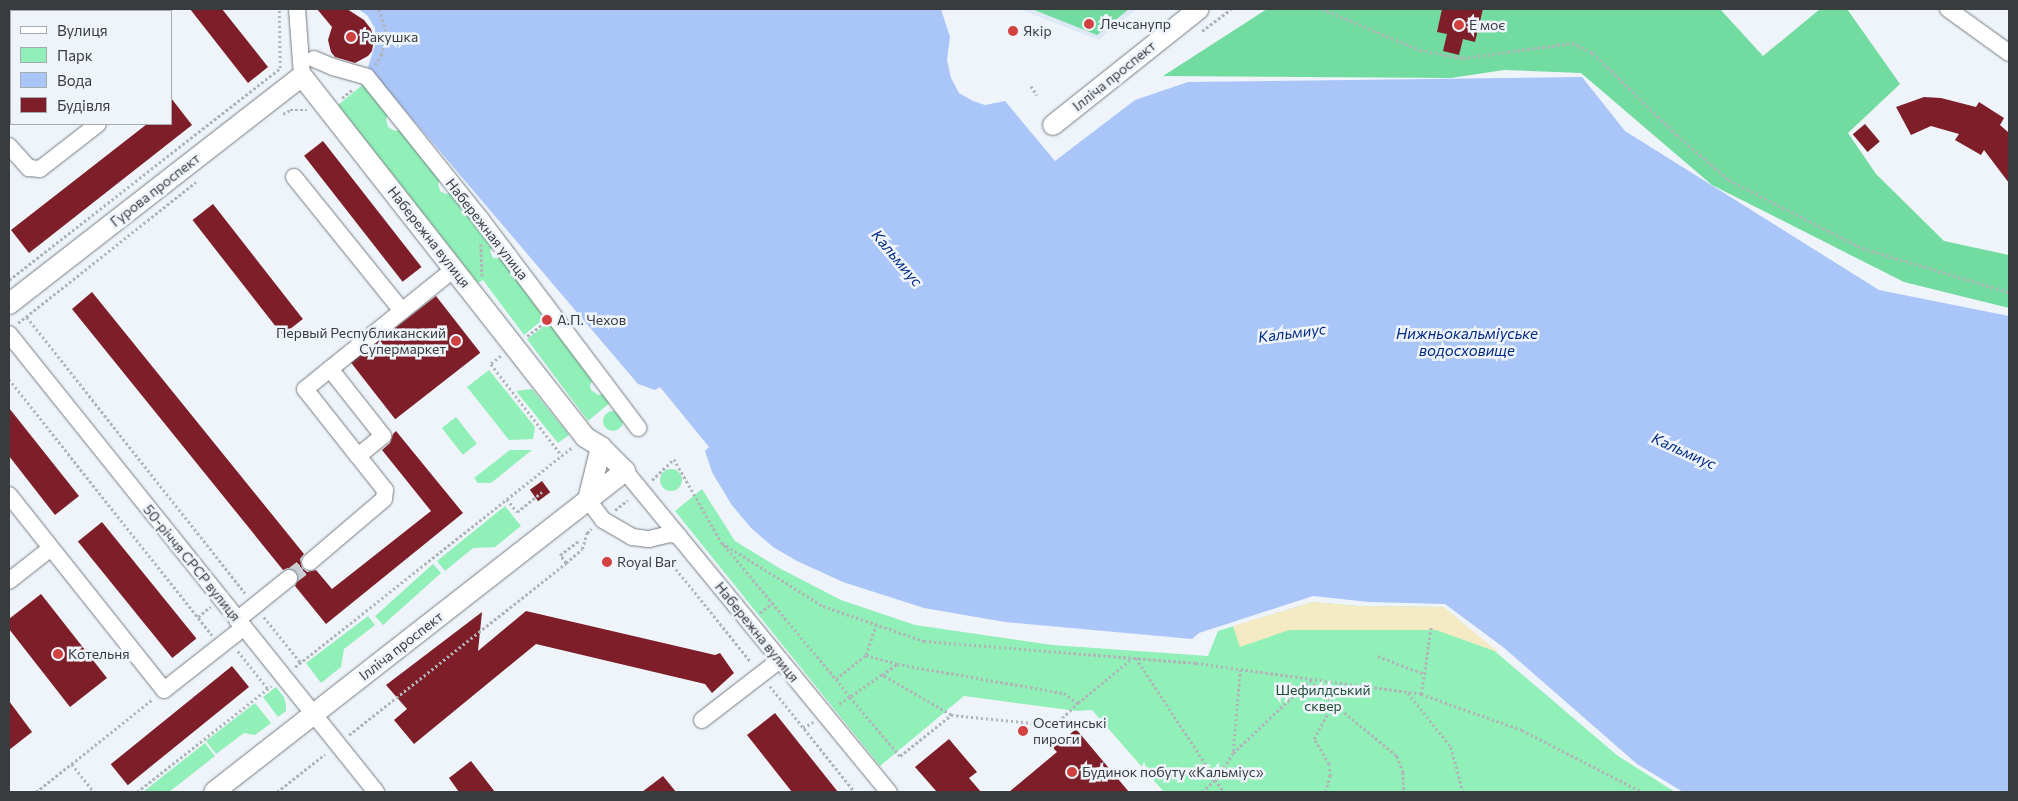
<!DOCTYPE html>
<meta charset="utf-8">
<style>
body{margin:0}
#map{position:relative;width:2018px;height:801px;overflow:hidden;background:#eef4fa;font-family:Commissioner,sans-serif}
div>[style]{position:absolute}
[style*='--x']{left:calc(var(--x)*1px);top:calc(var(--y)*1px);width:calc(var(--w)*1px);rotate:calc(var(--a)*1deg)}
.built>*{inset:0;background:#dde9f5}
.green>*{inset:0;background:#91efb8;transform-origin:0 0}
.round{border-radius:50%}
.forest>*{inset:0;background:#72dba0}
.sand>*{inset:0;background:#f4eac4}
.water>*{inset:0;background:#aac6f8}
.building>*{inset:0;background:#7d1e28;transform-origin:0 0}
.minor-tunnel>*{height:16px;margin-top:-8px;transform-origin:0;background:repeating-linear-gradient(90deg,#cacfd4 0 16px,transparent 0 24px)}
.path>*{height:2.5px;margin-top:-1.25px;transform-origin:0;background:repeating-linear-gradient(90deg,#b0b5b9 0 2.5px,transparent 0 5px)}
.roads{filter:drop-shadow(0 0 1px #757b80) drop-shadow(0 0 1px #757b80)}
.minor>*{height:16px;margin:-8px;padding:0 8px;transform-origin:8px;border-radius:8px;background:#fff}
.major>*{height:20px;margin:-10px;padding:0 10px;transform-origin:10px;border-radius:10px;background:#fff}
.dots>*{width:14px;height:14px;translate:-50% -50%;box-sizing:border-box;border:2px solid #eef4fa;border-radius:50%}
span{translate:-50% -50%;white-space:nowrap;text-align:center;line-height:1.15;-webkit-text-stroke:5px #eef4fa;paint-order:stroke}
.poi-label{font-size:14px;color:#393c3e}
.left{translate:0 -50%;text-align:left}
.right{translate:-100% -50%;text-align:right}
.street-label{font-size:14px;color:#393c3e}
.park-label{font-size:14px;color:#214d35}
.water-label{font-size:15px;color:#002985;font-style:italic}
.frame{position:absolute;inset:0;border:10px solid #393c3e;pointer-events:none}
.legend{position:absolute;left:10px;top:10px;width:162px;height:115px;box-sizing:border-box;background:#eef4fa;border:1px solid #a6aaaf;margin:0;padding:6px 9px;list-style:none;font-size:15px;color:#393c3e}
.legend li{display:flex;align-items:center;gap:10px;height:25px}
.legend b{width:25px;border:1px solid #a6aaaf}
</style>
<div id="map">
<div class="built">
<div style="clip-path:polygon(1019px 9px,1137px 9px,1099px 40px)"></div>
</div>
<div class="green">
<div style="clip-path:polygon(366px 82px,389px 113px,386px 119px,388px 127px,395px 131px,401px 129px,441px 178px,438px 184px,440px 191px,446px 194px,453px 192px,494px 244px,490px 251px,493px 258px,504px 259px,544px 310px,541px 314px,540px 322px,524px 335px,483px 280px,478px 283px,338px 105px)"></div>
<div style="clip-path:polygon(544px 326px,555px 326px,594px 378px,590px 385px,591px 390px,598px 395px,606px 393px,612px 401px,588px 421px,527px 339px)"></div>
<div style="clip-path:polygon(489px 370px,535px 427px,533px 439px,509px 440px,467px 387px)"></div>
<div style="clip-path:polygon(532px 389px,569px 435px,558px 443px,516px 391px)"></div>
<div class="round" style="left:603px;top:411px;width:20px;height:20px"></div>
<div style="left:456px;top:417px;width:34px;height:18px;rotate:52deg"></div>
<div style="clip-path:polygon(510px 450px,532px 450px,491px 483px,478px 483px,474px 478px)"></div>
<div class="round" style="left:660px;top:469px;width:22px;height:22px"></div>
<div style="clip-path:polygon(702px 489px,735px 541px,779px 568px,841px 600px,915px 625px,1052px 645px,1208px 656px,1218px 631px,1313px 602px,1357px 606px,1443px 607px,1618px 756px,1675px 792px,1164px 792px,1092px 710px,1077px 711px,964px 696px,880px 766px,675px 511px)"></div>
<div style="clip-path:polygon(505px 506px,521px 526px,495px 547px,473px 548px,445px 571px,437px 561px)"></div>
<div style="left:433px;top:564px;width:12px;height:78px;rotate:48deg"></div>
<div style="clip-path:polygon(368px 616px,375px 625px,344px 649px,341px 667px,321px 683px,306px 663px)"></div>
<div style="clip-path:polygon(276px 687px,284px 697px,286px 705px,286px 711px,278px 717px,263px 697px)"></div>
<div style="clip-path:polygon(255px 703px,271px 723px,255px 735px,244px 733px,216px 754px,206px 741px)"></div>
<div style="clip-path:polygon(205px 743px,215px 756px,169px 792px,143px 792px)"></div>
</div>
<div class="forest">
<div style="clip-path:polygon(1032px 9px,1129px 9px,1097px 35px)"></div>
<div style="clip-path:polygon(1267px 9px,1720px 9px,1763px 56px,1820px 9px,1847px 9px,1900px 84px,1848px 133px,1876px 174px,1944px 241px,2009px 255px,2009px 308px,1904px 282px,1712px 185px,1581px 73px,1504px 70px,1451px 78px,1163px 76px)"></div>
</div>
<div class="sand">
<div style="clip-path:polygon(1313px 602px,1357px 606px,1443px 607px,1500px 653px,1436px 630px,1289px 630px,1240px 647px,1233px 626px)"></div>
</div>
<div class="water">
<div style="clip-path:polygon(358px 9px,941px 9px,950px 37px,947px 60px,951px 78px,959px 93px,973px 101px,985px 105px,1005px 101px,1055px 161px,1135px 100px,1188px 82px,1582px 77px,1625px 131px,1879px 290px,2009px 316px,2009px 792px,1683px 792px,1637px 764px,1503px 647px,1445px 604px,1369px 602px,1313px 596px,1199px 633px,1192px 639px,1005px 622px,924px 608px,843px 582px,797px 561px,773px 547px,751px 528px,731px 504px,712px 472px,705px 451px,709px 447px,660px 387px,655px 390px,638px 384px,368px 67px,376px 42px,375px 28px,367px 15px)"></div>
</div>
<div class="building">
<div style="clip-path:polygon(190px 9px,222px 9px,268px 67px,248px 83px)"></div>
<div style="clip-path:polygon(317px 9px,347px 9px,364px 20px,371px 29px,374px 39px,372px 51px,368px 56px,355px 63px,335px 57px,331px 52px,328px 40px,332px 27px)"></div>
<div style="clip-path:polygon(1442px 9px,1483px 9px,1475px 42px,1463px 39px,1459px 55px,1443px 51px,1447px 34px,1437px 32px)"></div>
<div style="clip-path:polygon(1924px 97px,1941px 98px,1976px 107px,1979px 102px,2004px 118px,2000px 125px,2009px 133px,2009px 183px,1984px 150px,1981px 155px,1955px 140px,1959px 134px,1931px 126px,1911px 135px,1896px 107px)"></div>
<div style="clip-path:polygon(171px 98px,192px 125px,29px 253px,11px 230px,147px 124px,171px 124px)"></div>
<div style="left:1865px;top:124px;width:23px;height:16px;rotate:50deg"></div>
<div style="left:323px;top:141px;width:160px;height:24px;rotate:52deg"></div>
<div style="left:213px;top:204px;width:146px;height:26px;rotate:52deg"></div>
<div style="clip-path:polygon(92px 292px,304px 554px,300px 559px,302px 568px,307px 572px,316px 570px,332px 589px,431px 511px,382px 450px,390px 443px,393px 434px,396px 431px,463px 513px,326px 624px,295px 586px,299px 577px,296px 571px,288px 568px,283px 570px,72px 309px)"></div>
<div style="left:436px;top:296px;width:72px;height:108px;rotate:52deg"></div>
<div style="clip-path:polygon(9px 408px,79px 496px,55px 515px,9px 456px)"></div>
<div style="left:542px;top:481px;width:14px;height:15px;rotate:54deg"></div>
<div style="left:102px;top:522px;width:150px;height:31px;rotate:51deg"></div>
<div style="clip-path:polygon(41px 594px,107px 678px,70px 707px,9px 629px,9px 619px)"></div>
<div style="clip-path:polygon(526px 611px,715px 655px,720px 653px,734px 673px,712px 693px,705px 684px,536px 644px,414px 744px,394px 720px,407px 709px,386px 685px,482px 612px,478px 651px)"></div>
<div style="left:232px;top:666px;width:27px;height:156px;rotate:51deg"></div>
<div style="clip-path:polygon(9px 701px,32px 732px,9px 750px)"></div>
<div style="clip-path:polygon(775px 713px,838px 792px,792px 792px,747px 735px)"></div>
<div style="clip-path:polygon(1076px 729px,1129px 792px,1009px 792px,1057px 752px,1053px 748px)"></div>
<div style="clip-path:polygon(949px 739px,977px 772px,969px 778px,981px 792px,937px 792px,915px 767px)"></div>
<div style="clip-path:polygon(471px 761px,495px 792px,459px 792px,449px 778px)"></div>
<div style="clip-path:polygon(663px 776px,676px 792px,642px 792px)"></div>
</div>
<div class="minor-tunnel">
<div style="--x:289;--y:578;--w:26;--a:-37"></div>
</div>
<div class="path">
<div style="--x:1322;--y:9;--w:106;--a:22.7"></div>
<div style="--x:1420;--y:50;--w:44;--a:10.5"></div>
<div style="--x:1463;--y:58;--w:110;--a:-7.8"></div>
<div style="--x:1572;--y:43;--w:23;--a:25"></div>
<div style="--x:1593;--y:53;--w:117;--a:44.3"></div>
<div style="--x:1677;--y:135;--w:69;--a:40.9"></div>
<div style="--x:1729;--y:180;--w:149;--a:27.1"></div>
<div style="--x:1862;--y:248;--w:153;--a:16.7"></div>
<div style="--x:1202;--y:31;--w:36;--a:-37"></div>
<div style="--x:375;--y:65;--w:12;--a:-59"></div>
<div style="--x:381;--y:55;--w:20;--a:-72"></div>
<div style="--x:387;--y:36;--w:28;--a:-107"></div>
<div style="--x:1031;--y:86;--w:11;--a:56"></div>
<div style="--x:342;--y:98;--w:14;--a:-39"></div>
<div style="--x:283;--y:114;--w:8;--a:-30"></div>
<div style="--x:290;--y:110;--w:17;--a:0"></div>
<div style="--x:481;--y:244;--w:32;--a:88"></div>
<div style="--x:9;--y:280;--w:344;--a:-38"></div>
<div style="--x:280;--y:68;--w:59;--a:-91"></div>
<div style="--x:27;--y:317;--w:352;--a:51.7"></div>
<div style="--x:18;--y:323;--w:227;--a:-38.4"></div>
<div style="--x:527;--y:336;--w:20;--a:-37"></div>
<div style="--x:501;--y:356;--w:13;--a:141"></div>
<div style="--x:491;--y:364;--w:116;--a:52.3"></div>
<div style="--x:9;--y:379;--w:327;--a:51.6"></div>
<div style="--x:652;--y:480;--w:30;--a:-44"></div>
<div style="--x:674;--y:459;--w:97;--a:60.3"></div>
<div style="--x:722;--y:543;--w:119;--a:32"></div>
<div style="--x:823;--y:606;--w:107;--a:19.1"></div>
<div style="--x:924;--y:641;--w:273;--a:4.6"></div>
<div style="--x:1196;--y:663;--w:227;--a:7.8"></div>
<div style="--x:1421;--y:694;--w:107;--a:19.6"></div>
<div style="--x:1522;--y:730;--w:135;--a:27.3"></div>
<div style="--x:507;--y:499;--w:16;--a:52"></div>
<div style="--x:517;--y:512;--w:32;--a:-39"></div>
<div style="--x:615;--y:510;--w:16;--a:-38"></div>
<div style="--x:724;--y:545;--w:175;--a:50.1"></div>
<div style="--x:836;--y:679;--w:23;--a:52"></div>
<div style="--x:850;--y:697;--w:77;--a:49.7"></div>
<div style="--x:900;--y:756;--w:65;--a:-38.8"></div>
<div style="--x:951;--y:715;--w:80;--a:-149.9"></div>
<div style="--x:882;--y:675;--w:39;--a:145"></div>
<div style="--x:850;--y:697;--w:14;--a:146"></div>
<div style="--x:566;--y:563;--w:21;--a:-41"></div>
<div style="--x:582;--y:549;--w:17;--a:-73"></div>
<div style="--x:587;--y:533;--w:6;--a:-45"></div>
<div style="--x:676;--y:569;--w:119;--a:51.1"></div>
<div style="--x:760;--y:613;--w:16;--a:-40"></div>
<div style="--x:198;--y:617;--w:16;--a:-40"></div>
<div style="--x:264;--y:617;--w:59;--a:51.2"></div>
<div style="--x:238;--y:651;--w:48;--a:51.7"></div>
<div style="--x:866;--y:655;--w:32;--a:16"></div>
<div style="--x:1378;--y:656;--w:49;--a:21.4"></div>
<div style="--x:1136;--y:658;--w:160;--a:56.7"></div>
<div style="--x:295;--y:667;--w:355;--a:-38.4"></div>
<div style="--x:882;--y:675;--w:19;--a:-36"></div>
<div style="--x:897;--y:664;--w:169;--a:9.9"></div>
<div style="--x:1064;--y:693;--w:17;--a:36"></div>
<div style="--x:1078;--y:703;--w:70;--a:-39.8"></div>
<div style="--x:836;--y:679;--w:38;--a:-39"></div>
<div style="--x:866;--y:655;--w:33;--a:-72"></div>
<div style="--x:770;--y:686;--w:136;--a:51.3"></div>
<div style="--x:1408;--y:693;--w:69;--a:51.5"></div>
<div style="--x:1451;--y:747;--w:47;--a:75.1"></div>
<div style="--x:1421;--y:694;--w:67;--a:-81.4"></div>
<div style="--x:951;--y:715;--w:104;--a:5.5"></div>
<div style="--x:1055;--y:725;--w:32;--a:-44"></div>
<div style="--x:803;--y:728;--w:12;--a:-31"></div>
<div style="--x:349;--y:735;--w:277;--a:-38.4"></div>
<div style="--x:566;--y:563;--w:10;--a:-127"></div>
<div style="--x:560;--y:555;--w:25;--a:-37"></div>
<div style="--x:1233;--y:751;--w:81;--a:-85.1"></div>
<div style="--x:72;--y:764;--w:36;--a:52"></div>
<div style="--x:36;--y:792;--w:149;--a:-38.5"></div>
<div style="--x:137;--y:792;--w:171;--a:-38.3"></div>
<div style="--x:277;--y:792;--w:61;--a:-38.4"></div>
<div style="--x:1202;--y:792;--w:18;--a:-43"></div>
<div style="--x:1215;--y:780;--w:32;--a:-56"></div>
<div style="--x:1233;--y:753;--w:106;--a:-43.5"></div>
<div style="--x:1310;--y:680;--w:33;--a:45"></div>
<div style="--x:1333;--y:703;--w:83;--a:39.6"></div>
<div style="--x:1397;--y:756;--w:17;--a:69"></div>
<div style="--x:1403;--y:772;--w:20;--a:87"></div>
<div style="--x:1325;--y:792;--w:17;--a:-73"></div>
<div style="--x:1330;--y:776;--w:12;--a:-95"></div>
<div style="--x:1329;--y:764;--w:29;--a:-121"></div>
<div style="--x:1314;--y:739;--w:41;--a:-62.2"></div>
</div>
<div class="roads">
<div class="minor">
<div style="--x:104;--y:9;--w:3;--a:45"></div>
<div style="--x:297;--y:9;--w:67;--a:85.7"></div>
<div style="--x:1948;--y:9;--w:75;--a:35.8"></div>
<div style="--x:42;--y:11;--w:2;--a:-63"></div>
<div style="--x:9;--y:45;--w:2;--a:-27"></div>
<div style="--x:314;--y:59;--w:21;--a:23"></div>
<div style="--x:333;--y:67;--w:35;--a:16"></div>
<div style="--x:367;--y:77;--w:181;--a:51.3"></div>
<div style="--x:480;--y:218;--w:263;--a:53"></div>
<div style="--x:9;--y:146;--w:30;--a:48"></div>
<div style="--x:29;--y:168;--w:11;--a:5"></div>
<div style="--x:40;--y:169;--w:73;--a:-37.8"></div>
<div style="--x:294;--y:177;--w:172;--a:51.1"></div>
<div style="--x:9;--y:334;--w:587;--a:51.29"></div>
<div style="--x:330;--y:369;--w:32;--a:141"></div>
<div style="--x:305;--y:389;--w:85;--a:51.7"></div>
<div style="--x:358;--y:456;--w:32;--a:-39"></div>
<div style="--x:383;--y:436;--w:85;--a:-128.3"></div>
<div style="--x:330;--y:369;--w:159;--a:-38.9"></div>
<div style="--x:625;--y:471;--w:416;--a:50.6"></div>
<div style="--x:9;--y:495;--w:249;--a:51.5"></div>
<div style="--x:164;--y:690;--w:100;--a:-38.1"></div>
<div style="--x:588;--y:500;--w:25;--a:53"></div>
<div style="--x:603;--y:520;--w:34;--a:30"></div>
<div style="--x:632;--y:537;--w:17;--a:7"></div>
<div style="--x:649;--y:539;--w:23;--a:-13"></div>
<div style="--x:671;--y:534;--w:8;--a:14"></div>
<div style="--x:310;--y:562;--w:97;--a:-40.4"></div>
<div style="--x:384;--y:499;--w:9;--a:-84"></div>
<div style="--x:385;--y:490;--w:43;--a:-128.5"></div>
<div style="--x:9;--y:581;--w:53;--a:-38.2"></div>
<div style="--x:237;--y:620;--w:67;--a:-38.9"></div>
<div style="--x:702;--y:720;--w:98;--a:-37.6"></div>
</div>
<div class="major">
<div style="--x:1053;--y:125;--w:186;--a:-38.5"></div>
<div style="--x:9;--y:304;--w:371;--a:-37.9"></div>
<div style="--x:302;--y:76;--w:459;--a:51.9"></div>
<div style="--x:585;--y:437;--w:19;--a:32"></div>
<div style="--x:601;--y:447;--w:34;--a:45"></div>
<div style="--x:625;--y:471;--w:521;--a:142.01"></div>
<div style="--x:588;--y:500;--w:55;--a:-76.2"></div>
</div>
</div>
<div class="dots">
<div style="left:1089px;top:24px;background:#d04140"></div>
<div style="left:1459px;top:25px;background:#d04140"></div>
<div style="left:1013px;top:31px;background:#d04140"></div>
<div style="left:351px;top:37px;background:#d04140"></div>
<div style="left:547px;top:320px;background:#d04140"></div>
<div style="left:456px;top:341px;background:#d04140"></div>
<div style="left:607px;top:562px;background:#d04140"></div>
<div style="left:58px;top:654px;background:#d04140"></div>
<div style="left:1023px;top:731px;background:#d04140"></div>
<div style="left:1072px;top:772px;background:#d04140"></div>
</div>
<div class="poi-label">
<span class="left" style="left:1100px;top:24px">Лечсанупр</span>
<span class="left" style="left:1469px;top:25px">Е моє</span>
<span class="left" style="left:1023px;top:31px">Якір</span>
<span class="left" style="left:361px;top:37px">Ракушка</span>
<span class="left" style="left:557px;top:320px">А.П. Чехов</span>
<span class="right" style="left:446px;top:341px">Первый Республиканский<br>Супермаркет</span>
<span class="left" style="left:617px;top:562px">Royal Bar</span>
<span class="left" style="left:68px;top:654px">Котельня</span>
<span class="left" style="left:1033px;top:731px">Осетинські<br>пироги</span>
<span class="left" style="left:1082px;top:772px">Будинок побуту «Кальміус»</span>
</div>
<div class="street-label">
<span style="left:1114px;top:76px;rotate:-39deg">Ілліча проспект</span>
<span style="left:155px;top:190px;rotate:-38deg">Гурова проспект</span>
<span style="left:487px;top:229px;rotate:52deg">Набережная улица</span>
<span style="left:429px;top:237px;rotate:52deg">Набережна вулиця</span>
<span style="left:192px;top:563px;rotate:51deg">50-річчя СРСР вулиця</span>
<span style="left:757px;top:632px;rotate:51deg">Набережна вулиця</span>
<span style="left:401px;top:646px;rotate:-38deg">Ілліча проспект</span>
</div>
<div class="park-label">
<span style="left:1323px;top:698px">Шефилдський<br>сквер</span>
</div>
<div class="water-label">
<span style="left:897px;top:258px;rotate:50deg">Кальмиус</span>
<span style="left:1292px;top:333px;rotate:-7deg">Кальмиус</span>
<span style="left:1467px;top:342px">Нижньокальміуське<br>водосховище</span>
<span style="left:1684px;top:451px;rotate:24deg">Кальмиус</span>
</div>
<div class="frame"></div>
<ul class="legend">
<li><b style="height:6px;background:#fff"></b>Вулиця</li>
<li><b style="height:14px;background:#91efb8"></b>Парк</li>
<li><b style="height:14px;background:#aac6f8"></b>Вода</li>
<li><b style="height:14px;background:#7d1e28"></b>Будівля</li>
</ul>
</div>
